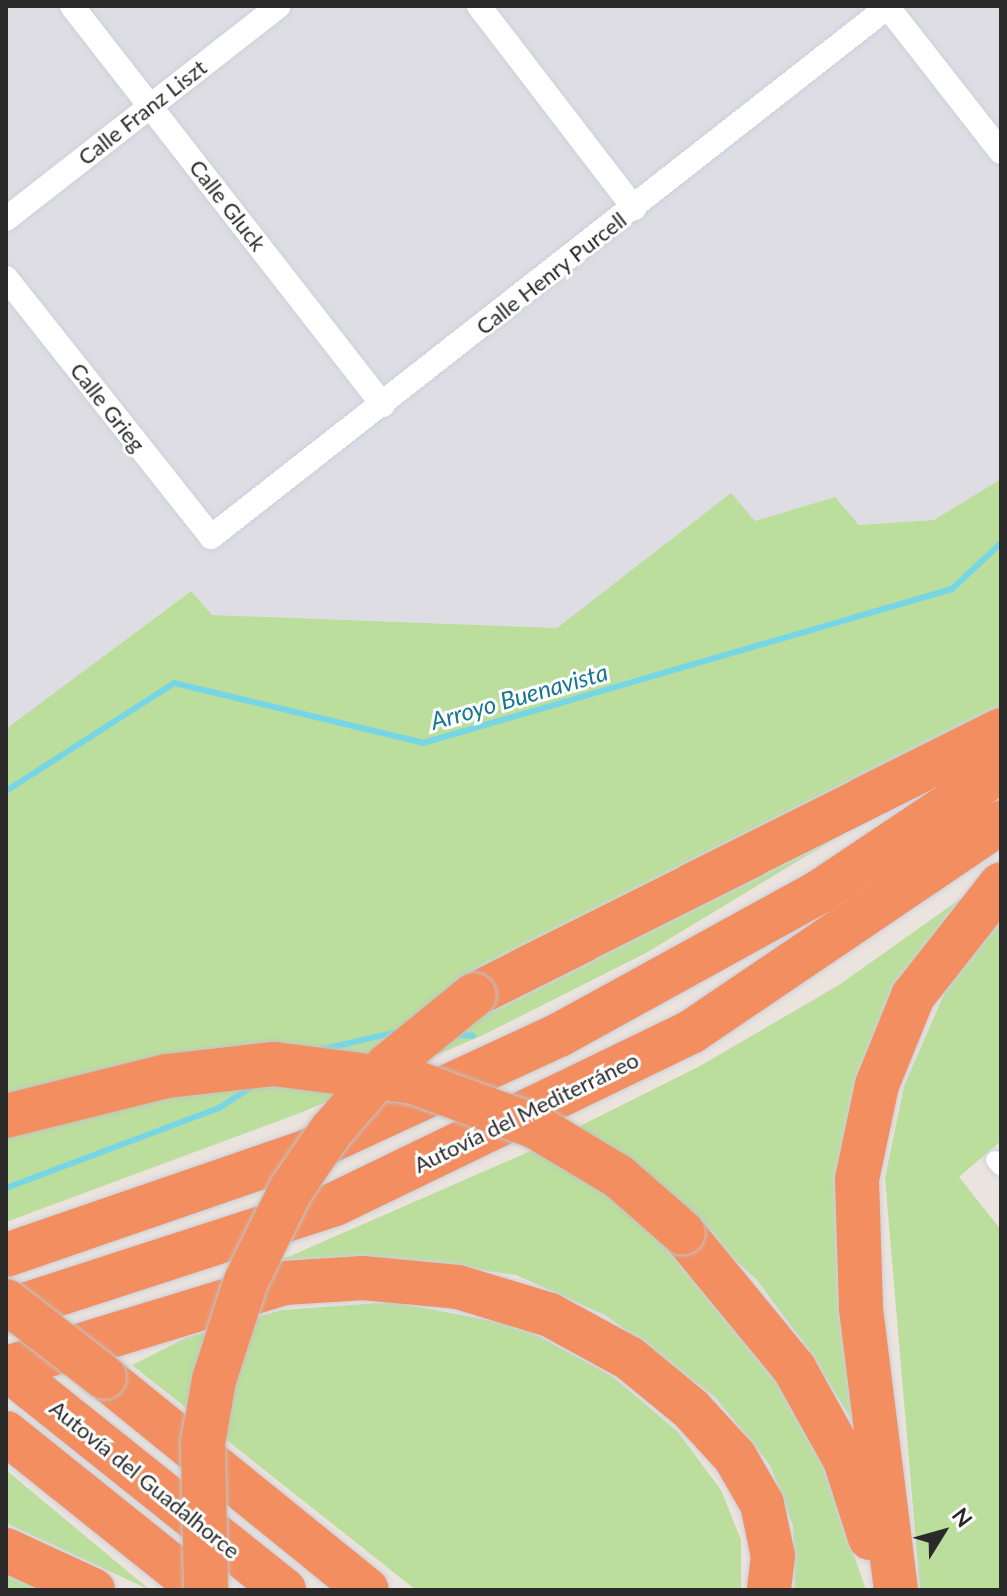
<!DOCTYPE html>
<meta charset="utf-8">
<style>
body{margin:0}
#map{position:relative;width:1007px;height:1596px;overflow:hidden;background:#ebe3dd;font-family:Lato,sans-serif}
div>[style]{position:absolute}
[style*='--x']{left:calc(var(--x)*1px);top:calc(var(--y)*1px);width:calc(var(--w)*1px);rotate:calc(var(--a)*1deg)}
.industrial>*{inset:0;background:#dedde4}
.green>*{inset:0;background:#bbde9d}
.stream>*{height:6px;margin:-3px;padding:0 3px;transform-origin:3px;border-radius:3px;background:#77d6e6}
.roads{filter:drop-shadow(0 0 2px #cbd0db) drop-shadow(0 0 2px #cbd0db)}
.pedestrian>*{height:18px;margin:-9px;padding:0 9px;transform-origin:9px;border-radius:9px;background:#fff}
.minor>*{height:24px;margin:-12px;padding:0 12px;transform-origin:12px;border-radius:12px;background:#fff}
.motorway>*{height:44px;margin:-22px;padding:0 22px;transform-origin:22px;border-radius:22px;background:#f38e60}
.bridges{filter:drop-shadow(0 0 2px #c3c3c3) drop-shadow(0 0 2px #c3c3c3)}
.motorway-bridge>*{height:44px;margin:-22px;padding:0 22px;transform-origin:22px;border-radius:22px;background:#f38e60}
span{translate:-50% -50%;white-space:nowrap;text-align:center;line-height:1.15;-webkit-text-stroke:6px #fff;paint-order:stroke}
.street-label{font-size:22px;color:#2a2a2a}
.water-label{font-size:24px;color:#167692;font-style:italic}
.frame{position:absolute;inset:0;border:8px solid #2a2a2a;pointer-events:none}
.north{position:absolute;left:903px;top:1492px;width:80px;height:80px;-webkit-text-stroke:6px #fff;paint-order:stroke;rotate:53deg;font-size:22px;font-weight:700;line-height:32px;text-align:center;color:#2a2a2a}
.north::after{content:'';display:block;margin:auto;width:28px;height:36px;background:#2a2a2a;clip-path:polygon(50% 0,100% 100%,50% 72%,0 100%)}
</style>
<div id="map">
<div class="industrial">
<div style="clip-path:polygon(6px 6px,1001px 6px,1001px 479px,934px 520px,859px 525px,834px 497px,755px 521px,637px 570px,557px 628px,212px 615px,190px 591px,6px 729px)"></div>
</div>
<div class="green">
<div style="clip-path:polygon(1001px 479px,1001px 709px,943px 773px,646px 953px,481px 1036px,300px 1113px,6px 1222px,6px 729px,191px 591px,212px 615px,557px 628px,731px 493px,755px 521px,835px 497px,859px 525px,934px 520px)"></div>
<div style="clip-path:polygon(963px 897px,859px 1097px,866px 1465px,850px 1417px,806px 1346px,756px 1279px,693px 1222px,730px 1310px,812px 1433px,866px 1590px,795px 1590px,793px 1526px,770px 1465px,715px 1397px,605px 1315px,516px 1275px,401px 1259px,281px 1260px,524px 1154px,700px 1066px,839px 985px)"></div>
<div style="clip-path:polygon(1001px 913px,1001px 1141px,959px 1177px,1001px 1230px,1001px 1590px,920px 1590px,885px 1178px,904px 1086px,954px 971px)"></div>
<div style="clip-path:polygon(392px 1302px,520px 1326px,612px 1376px,678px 1432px,721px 1490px,741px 1540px,741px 1590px,416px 1590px,132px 1365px,188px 1337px,282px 1310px)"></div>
<div style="clip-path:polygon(6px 1470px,150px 1590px,6px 1523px)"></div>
<div style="clip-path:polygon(6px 1574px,42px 1590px,6px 1590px)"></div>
</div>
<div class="stream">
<div style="--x:6;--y:791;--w:200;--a:-32.7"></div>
<div style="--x:174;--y:683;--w:256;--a:13.5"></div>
<div style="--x:423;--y:743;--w:551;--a:-16.23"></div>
<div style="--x:952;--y:589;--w:67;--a:-43.2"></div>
<div style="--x:452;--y:1034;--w:21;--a:5"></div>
<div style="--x:319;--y:1050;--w:84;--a:-13"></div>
<div style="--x:6;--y:1188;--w:228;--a:-20.6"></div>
<div style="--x:219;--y:1108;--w:40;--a:-32.9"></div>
</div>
<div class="roads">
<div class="pedestrian">
<div style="--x:995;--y:1160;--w:9;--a:49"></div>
</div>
<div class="minor">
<div style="--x:72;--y:6;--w:506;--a:52.07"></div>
<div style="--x:479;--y:6;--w:255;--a:52.5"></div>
<div style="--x:887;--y:6;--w:185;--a:52"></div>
<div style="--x:6;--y:219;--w:346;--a:-38"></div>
<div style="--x:6;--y:278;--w:330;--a:51.6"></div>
<div style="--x:211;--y:537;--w:861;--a:-38.07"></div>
</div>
<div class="motorway">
<div style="--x:474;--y:995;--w:590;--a:-26.7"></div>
<div style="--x:683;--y:1233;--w:175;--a:50.6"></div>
<div style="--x:794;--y:1368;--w:105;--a:61"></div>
<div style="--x:845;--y:1460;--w:82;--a:72.2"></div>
<div style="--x:6;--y:1255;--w:319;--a:-19"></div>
<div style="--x:308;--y:1151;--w:277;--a:-24.8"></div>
<div style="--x:559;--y:1035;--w:297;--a:-28.8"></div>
<div style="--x:819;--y:892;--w:219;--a:-33.8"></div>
<div style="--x:6;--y:1311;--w:346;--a:-18"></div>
<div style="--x:335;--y:1204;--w:395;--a:-25.8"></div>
<div style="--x:691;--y:1032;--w:374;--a:-34.1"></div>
<div style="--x:6;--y:1368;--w:291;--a:-17"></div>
<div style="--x:284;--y:1283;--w:79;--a:-3.6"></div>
<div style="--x:363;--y:1278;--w:95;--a:5.4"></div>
<div style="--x:458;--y:1287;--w:96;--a:16.9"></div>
<div style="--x:550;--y:1315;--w:90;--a:28.6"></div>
<div style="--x:629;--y:1358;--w:80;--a:39.4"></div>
<div style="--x:691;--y:1409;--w:65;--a:47.5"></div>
<div style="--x:735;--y:1457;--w:54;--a:60.1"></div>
<div style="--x:762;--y:1504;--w:53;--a:78.1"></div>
<div style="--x:773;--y:1556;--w:34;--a:97"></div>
<div style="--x:6;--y:1368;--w:356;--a:38.6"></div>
<div style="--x:104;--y:1377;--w:338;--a:39"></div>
<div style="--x:6;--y:1433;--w:251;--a:38.7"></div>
<div style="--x:6;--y:1550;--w:96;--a:24.7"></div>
<div style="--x:896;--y:1590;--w:285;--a:-97.1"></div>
<div style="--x:861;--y:1307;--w:128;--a:-91.8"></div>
<div style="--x:857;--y:1179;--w:96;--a:-78"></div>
<div style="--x:877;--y:1085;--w:96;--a:-68"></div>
<div style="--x:913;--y:996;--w:142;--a:-51.8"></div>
</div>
</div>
<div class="bridges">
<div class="motorway-bridge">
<div style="--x:6;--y:1116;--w:166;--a:-14"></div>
<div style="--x:167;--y:1076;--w:108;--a:-6.4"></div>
<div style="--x:274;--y:1064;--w:141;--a:7.3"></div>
<div style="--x:414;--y:1082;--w:130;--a:20.2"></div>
<div style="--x:536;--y:1127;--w:96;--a:30.9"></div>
<div style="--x:618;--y:1176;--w:86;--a:41.2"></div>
<div style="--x:6;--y:1301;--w:124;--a:37.8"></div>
<div style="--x:206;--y:1590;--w:147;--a:-91.2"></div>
<div style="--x:203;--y:1443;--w:64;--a:-80.1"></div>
<div style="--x:214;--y:1380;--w:104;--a:-72.1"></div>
<div style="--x:246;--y:1281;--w:100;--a:-63.9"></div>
<div style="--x:290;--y:1191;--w:73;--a:-55.7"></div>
<div style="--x:331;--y:1131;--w:86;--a:-49.3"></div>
<div style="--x:387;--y:1066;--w:112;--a:-39.2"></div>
</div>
</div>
<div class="street-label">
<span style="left:142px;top:112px;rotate:-38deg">Calle Franz Liszt</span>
<span style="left:228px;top:205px;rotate:52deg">Calle Gluck</span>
<span style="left:551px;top:273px;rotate:-38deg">Calle Henry Purcell</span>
<span style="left:108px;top:407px;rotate:52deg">Calle Grieg</span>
<span style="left:526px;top:1112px;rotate:-26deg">Autovía del Mediterráneo</span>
<span style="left:145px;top:1479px;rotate:39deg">Autovía del Guadalhorce</span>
</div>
<div class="water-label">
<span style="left:519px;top:696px;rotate:-16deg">Arroyo Buenavista</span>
</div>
<div class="frame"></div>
<div class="north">N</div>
</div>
